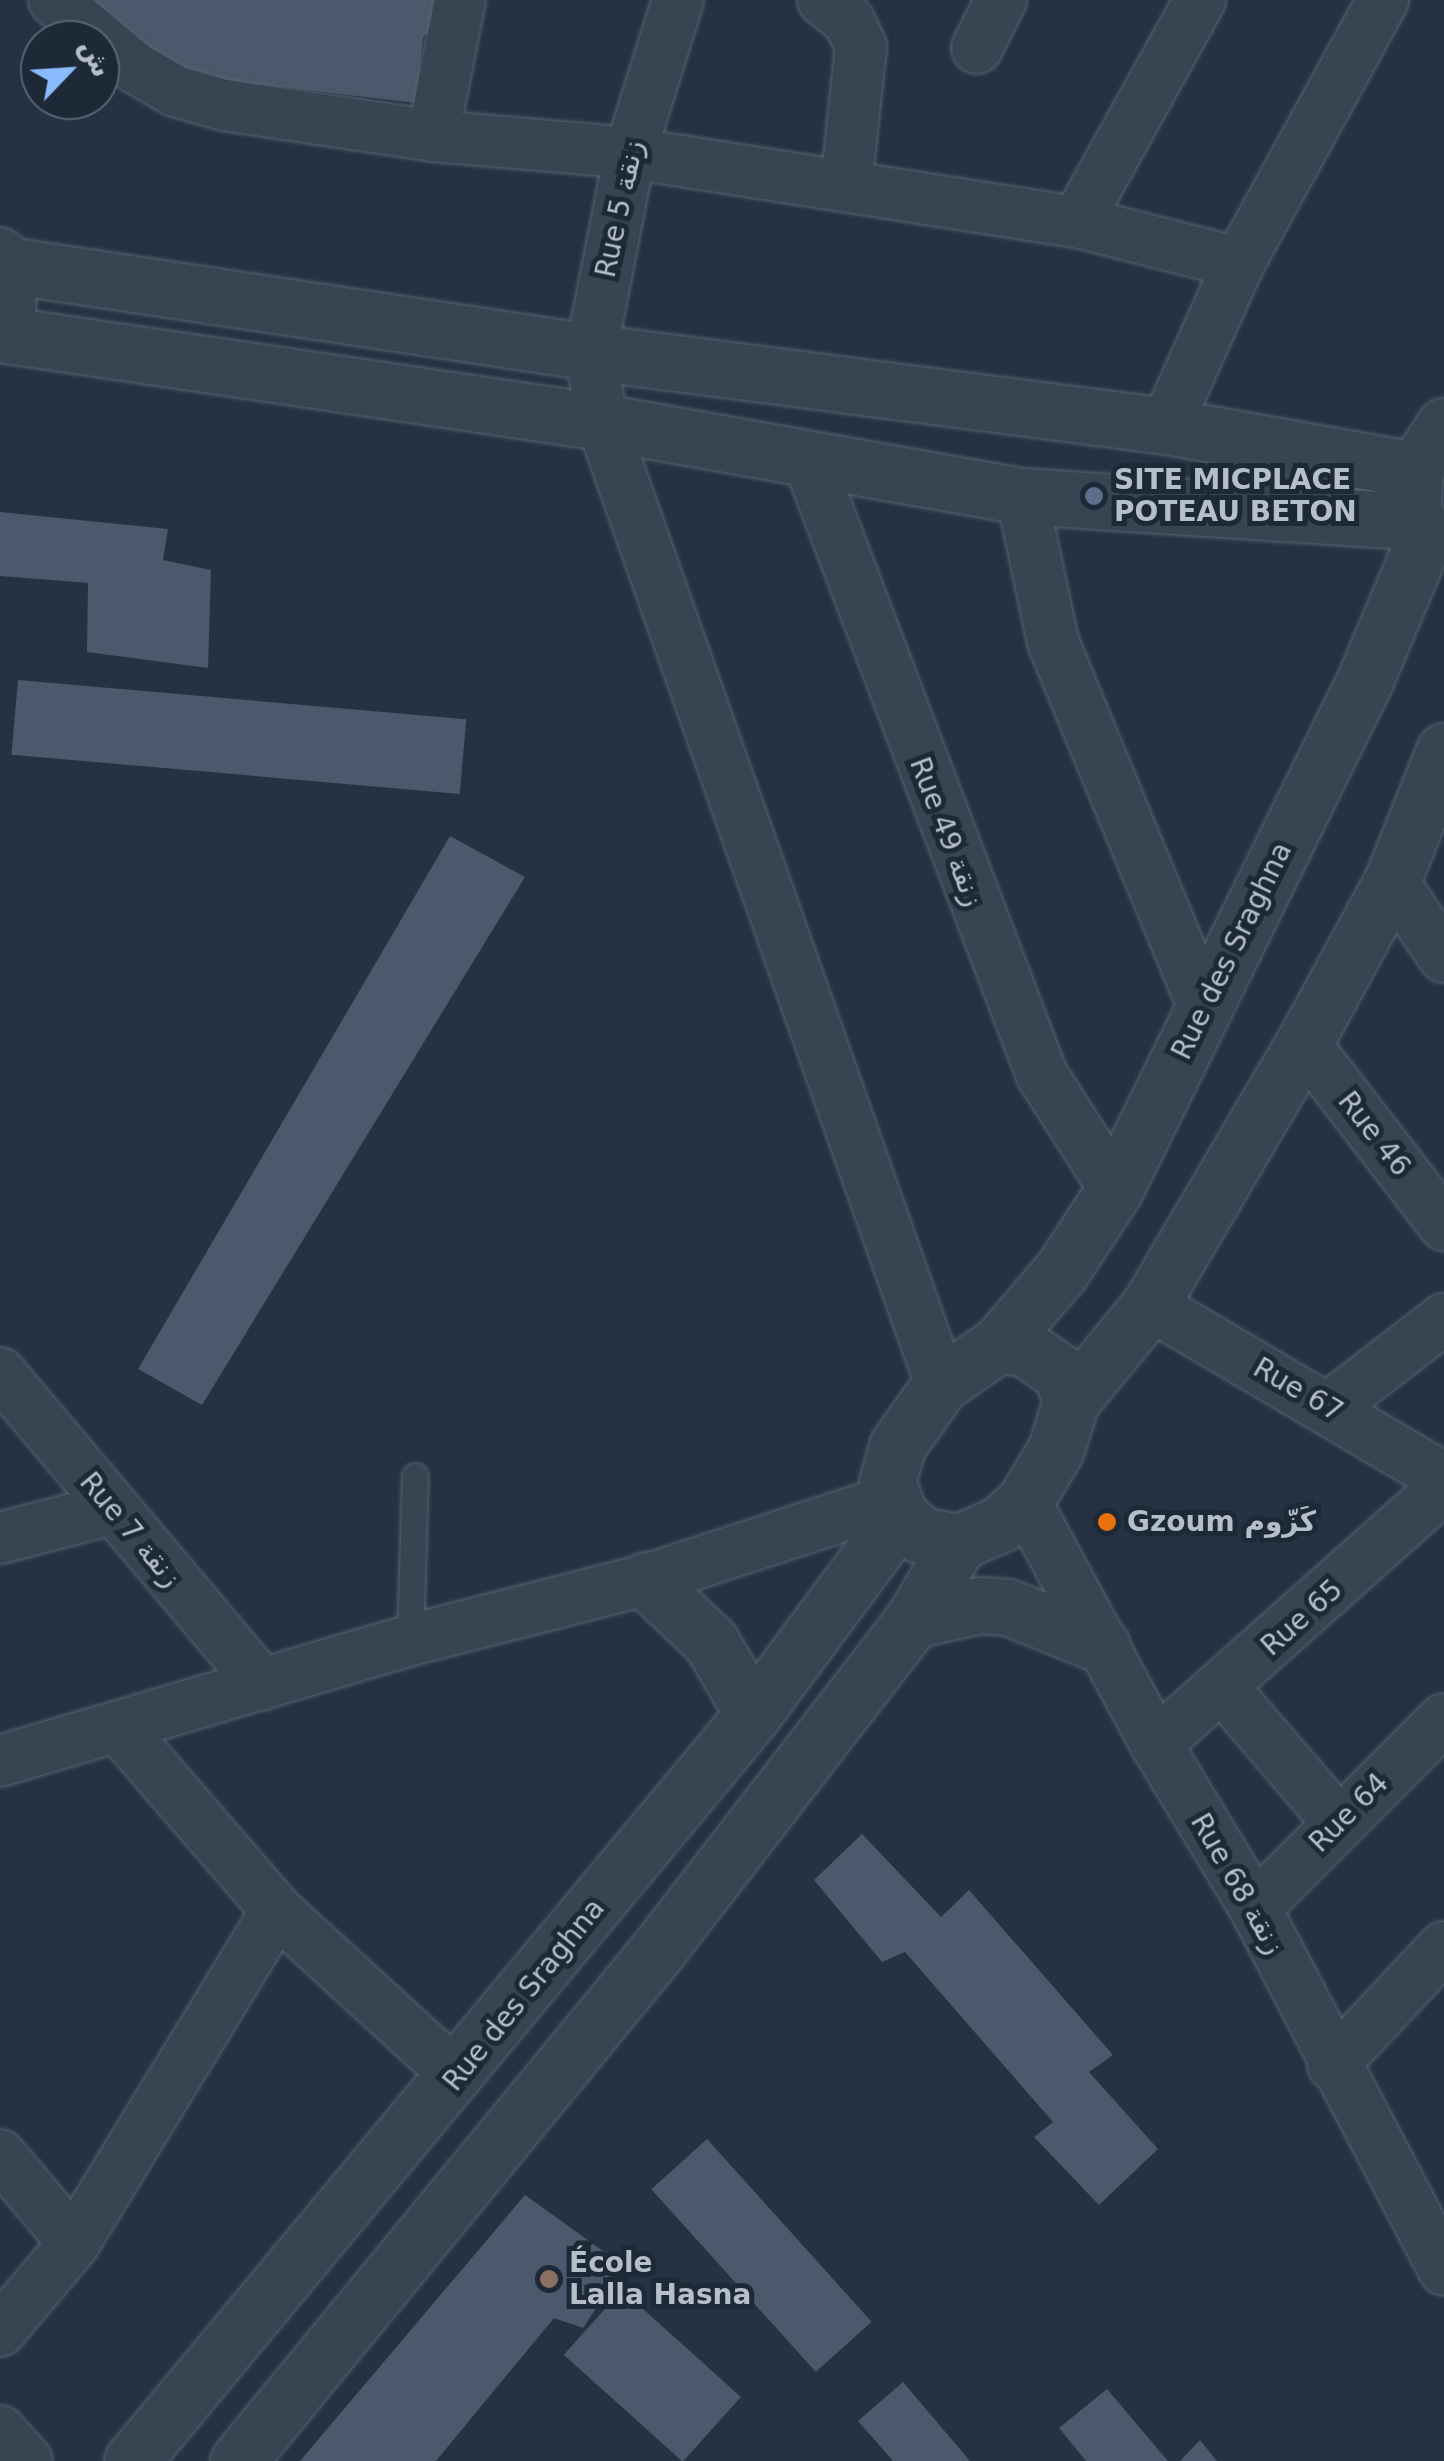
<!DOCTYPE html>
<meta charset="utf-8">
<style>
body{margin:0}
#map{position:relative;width:1444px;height:2461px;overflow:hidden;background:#243242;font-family:"DejaVu Sans","Noto Naskh Arabic",sans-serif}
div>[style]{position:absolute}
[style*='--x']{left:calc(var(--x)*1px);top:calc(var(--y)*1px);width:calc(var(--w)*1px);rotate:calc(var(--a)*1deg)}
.building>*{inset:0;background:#4a596b;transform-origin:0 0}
.roads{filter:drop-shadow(0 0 2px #56626e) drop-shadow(0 0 2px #56626e)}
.service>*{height:25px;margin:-12.5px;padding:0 12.5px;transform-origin:12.5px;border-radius:12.5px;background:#384451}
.minor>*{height:50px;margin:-25px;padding:0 25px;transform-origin:25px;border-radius:25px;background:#384451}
.tertiary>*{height:55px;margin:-27.5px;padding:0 27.5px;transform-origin:27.5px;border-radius:27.5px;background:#384451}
.dots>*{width:28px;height:28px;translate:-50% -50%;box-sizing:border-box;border:5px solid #1d2936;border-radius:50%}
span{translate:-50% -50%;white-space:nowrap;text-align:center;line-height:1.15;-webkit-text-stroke:10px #1d2936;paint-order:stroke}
.street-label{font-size:28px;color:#b5bfcb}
.poi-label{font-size:28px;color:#b5bfcb;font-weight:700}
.left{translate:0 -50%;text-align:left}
.north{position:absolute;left:20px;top:20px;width:100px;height:100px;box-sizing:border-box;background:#1d2936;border:2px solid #5a6572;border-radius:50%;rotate:65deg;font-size:28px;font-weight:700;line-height:40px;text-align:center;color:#b5bfcb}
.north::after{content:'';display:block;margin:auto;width:35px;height:45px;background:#89bbfd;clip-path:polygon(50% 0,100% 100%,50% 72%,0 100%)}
</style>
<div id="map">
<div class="building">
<div style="clip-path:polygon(82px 0,438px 0,435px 22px,423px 38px,416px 103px,190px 76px)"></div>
<div style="clip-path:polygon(0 512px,168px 529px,163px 560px,211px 570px,208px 668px,87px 652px,88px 583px,0 576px)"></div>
<div style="left:18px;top:680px;width:450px;height:75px;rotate:5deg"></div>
<div style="clip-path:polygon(450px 836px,525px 877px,202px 1405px,138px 1369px)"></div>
<div style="clip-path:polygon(862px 1834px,941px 1917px,969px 1890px,1113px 2055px,1089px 2072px,1158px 2149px,1099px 2205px,1034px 2137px,1053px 2122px,905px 1952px,882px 1962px,814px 1880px)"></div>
<div style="left:707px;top:2139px;width:246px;height:75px;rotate:48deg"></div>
<div style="clip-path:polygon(525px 2195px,624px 2266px,583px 2328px,554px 2318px,436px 2461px,300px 2461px)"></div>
<div style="left:622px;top:2290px;width:160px;height:87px;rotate:42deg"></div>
<div style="clip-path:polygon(903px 2382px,970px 2461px,893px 2461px,858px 2421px)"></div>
<div style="clip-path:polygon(1107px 2389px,1168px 2461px,1086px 2461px,1059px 2428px)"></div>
<div style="clip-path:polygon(1200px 2440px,1217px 2461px,1180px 2461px)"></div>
</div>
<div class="roads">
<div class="service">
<div style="--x:410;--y:1640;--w:164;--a:-88.3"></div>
</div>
<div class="minor">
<div style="--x:54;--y:0;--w:104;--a:39.9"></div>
<div style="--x:134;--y:67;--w:48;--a:30.3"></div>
<div style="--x:175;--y:91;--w:51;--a:15.9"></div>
<div style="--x:224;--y:105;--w:211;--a:8.4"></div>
<div style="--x:433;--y:136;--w:198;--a:4.9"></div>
<div style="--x:630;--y:153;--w:452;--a:8.8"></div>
<div style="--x:1077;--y:222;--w:167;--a:14.2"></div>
<div style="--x:678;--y:0;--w:160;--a:107.4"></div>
<div style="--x:630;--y:153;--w:203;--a:101.1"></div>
<div style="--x:591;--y:352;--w:71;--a:81.1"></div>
<div style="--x:602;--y:422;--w:1020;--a:70.59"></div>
<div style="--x:823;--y:0;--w:33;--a:39"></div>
<div style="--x:849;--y:21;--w:29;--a:65"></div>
<div style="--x:861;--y:47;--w:140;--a:96.2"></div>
<div style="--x:977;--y:48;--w:54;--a:-63.4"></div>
<div style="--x:433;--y:136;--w:139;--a:-78.8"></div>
<div style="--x:1077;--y:222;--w:254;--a:-61"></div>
<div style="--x:0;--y:253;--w:17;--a:45"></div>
<div style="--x:12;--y:265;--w:70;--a:92.5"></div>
<div style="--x:1166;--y:426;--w:179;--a:-65.9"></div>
<div style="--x:1239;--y:263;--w:300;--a:-61.3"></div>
<div style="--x:808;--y:459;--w:659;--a:69.2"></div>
<div style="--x:1042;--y:1075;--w:135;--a:57.4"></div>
<div style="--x:1022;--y:496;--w:149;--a:78"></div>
<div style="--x:1053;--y:642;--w:396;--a:67.6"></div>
<div style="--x:1392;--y:881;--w:92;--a:55.6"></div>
<div style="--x:1304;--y:1043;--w:230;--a:52.4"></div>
<div style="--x:1150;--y:1305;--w:341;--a:30.5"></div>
<div style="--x:0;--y:1373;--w:407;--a:49.9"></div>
<div style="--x:1330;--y:1407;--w:144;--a:-37.7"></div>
<div style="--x:1025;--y:1501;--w:276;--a:61.7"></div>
<div style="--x:1156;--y:1744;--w:192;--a:58.9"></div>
<div style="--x:1255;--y:1908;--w:408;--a:62.4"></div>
<div style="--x:0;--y:1538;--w:115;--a:-14.6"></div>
<div style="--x:1224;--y:1689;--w:177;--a:49.4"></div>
<div style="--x:121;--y:1730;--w:239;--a:49.2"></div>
<div style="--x:277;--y:1911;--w:244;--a:42.5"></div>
<div style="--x:1156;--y:1744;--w:386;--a:-41.7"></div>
<div style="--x:0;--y:1761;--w:427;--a:-16.4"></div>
<div style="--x:410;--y:1640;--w:244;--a:-14.3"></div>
<div style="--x:646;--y:1580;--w:261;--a:-18.1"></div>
<div style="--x:1255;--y:1908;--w:267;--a:-45"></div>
<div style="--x:1333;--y:2065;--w:162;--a:-46.8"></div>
<div style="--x:0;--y:2155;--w:115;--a:49.9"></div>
<div style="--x:0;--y:2331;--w:115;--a:-49.9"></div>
<div style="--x:74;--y:2243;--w:389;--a:-58.6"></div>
<div style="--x:0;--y:2431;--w:40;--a:48"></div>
</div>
<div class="tertiary">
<div style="--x:0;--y:264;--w:598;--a:8.47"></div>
<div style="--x:591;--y:352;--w:580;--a:7.33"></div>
<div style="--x:1166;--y:426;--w:253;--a:10"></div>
<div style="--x:0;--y:334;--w:608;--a:8.32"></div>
<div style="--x:602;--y:422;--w:426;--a:10"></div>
<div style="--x:1022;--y:496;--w:398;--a:3.7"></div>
<div style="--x:1413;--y:504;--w:34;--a:-87"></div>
<div style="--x:1415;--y:470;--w:53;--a:-56.6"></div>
<div style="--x:999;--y:1344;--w:97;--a:-49.6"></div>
<div style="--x:1062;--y:1270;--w:97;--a:-56.8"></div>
<div style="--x:1115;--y:1189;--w:567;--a:-63.84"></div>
<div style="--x:1365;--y:680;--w:157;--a:-67.2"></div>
<div style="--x:999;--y:1344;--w:27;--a:10"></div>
<div style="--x:1026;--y:1349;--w:42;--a:34.4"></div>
<div style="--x:1061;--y:1373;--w:30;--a:70"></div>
<div style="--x:1071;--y:1401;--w:50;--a:107.4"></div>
<div style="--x:1056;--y:1449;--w:61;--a:120.8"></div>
<div style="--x:1025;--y:1501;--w:34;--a:137"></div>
<div style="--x:1000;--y:1524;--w:45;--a:156.3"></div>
<div style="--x:959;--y:1542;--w:39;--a:-170"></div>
<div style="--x:921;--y:1535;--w:28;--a:-138"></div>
<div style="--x:900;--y:1516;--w:36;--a:-111"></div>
<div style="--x:887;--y:1482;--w:37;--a:-74"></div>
<div style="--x:897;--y:1446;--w:76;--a:-54.6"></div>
<div style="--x:941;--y:1384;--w:70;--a:-34.6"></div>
<div style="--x:1071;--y:1401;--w:124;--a:-50.5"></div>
<div style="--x:1150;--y:1305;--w:304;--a:-59.6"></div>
<div style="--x:1304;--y:1043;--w:184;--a:-61.5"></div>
<div style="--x:1392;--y:881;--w:140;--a:-68.2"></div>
<div style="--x:646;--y:1580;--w:90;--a:43.6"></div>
<div style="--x:711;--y:1642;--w:83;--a:59.7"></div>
<div style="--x:913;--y:1620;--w:69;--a:-12.6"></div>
<div style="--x:980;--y:1605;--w:28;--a:4"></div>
<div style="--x:1008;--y:1607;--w:101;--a:22"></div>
<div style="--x:132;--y:2461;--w:971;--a:-50.26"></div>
<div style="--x:753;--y:1714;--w:247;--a:-53.4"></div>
<div style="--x:238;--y:2461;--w:661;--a:-50.58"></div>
<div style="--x:658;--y:1950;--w:417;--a:-52.3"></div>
<div style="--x:913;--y:1620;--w:91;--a:-59.5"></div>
</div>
</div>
<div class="dots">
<div style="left:1094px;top:496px;background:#5c6f8a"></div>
<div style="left:1107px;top:1522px;background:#e8710a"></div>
<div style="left:549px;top:2279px;background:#8d6e63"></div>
</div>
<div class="street-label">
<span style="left:620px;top:209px;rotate:-78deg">Rue 5 زنقة</span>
<span style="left:946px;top:832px;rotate:69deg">Rue 49 زنقة</span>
<span style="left:1232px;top:951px;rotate:-64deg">Rue des Sraghna</span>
<span style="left:1374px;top:1134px;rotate:52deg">Rue 46</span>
<span style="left:1298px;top:1390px;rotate:30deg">Rue 67</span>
<span style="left:130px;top:1530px;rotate:50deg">Rue 7 زنقة</span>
<span style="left:1302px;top:1618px;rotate:-42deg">Rue 65</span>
<span style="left:1349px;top:1813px;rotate:-45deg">Rue 64</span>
<span style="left:1237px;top:1884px;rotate:60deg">Rue 68 زنقة</span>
<span style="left:524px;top:1995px;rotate:-51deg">Rue des Sraghna</span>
</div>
<div class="poi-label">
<span class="left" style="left:1114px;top:496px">SITE MICPLACE<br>POTEAU BETON</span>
<span class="left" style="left:1127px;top:1522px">Gzoum كَزّوم</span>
<span class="left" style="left:569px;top:2279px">École<br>Lalla Hasna</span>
</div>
<div class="north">ش</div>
</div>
